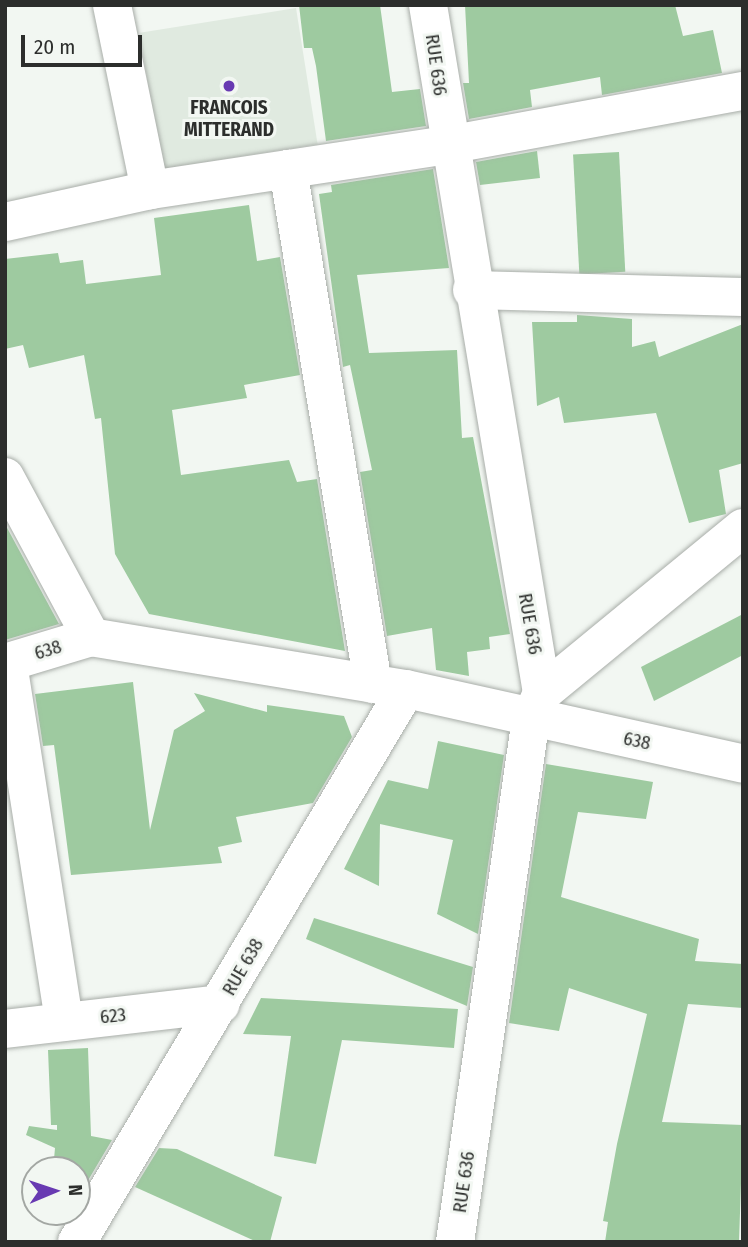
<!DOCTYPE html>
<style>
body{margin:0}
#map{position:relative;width:748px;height:1247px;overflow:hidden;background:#f2f7f2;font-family:"Fira Sans Condensed",sans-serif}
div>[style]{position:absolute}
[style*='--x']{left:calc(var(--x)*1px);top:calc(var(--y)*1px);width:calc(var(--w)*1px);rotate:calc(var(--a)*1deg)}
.built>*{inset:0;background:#e0eae0;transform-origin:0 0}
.building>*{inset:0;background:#9ecaa0;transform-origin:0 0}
.roads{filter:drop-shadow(0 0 2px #a8ada8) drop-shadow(0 0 2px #a8ada8)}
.minor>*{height:38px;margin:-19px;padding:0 19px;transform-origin:19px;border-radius:19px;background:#fff}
.dots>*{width:19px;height:19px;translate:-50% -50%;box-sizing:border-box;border:4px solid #f2f7f2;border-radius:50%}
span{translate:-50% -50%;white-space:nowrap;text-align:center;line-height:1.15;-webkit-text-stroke:6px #f2f7f2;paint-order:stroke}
.street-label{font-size:19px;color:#2c2e2c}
.poi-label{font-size:19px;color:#2c2e2c;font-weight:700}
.frame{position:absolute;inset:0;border:7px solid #2c2e2c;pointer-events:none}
.north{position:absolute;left:21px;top:1156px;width:70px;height:70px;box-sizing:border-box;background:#f2f7f2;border:2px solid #a3a7a3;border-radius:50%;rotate:88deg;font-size:19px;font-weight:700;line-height:28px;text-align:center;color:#2c2e2c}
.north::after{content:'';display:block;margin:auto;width:24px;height:32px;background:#683ab2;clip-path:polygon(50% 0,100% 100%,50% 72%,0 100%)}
.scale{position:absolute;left:21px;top:35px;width:121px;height:32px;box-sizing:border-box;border:4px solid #2c2e2c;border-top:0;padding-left:9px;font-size:21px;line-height:24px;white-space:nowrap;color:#2c2e2c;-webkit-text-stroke:5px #f2f7f2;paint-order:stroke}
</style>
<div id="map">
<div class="built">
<div style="left:296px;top:8px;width:138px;height:158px;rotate:81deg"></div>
</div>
<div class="building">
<div style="clip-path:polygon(299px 5px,380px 5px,392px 92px,420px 89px,426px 126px,326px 141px,316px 66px,312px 48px,304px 48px)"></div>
<div style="clip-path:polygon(465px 5px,675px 5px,683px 36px,713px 30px,722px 73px,602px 95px,600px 77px,530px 90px,532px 107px,469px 119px,463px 83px,469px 83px)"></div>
<div style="clip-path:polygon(537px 151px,540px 178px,480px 185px,476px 162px)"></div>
<div style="left:619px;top:152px;width:120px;height:46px;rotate:87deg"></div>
<div style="clip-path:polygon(433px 169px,449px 268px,357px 275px,369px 353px,457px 350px,462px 438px,473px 437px,510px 634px,489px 637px,490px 649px,467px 652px,469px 676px,436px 670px,432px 628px,387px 636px,360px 472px,372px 470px,350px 365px,343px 367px,319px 194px,332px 192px,331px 185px)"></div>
<div style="clip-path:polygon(249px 205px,257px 261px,280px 257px,300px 375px,244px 385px,247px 398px,172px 410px,181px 475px,289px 460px,297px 482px,317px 479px,345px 651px,149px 614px,115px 554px,101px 418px,95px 419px,84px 355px,29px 368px,23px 345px,5px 349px,5px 259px,58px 253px,60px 263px,83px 260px,86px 284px,161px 275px,154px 218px)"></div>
<div style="clip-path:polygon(577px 315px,632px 319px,632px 347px,655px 341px,659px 357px,743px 324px,743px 463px,719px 470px,726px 514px,689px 523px,656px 413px,564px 423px,559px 397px,537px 406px,532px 322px,577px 322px)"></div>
<div style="clip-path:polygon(5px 524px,59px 624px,5px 640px)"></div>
<div style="clip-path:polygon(743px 614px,743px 655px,654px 701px,641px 667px)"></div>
<div style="clip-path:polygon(133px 682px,150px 830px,174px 730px,205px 711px,194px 693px,267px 712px,267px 705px,344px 716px,352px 737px,313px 803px,236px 817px,242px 842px,218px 847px,222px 863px,71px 875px,54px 745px,43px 746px,35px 694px)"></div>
<div style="clip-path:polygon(438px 741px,504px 755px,478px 934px,437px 914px,453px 840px,380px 824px,379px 886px,344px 869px,388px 780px,428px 789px)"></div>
<div style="clip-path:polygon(546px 764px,653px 782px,646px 819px,578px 812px,561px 897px,699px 939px,695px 961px,743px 964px,743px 1008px,688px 1004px,662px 1122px,743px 1125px,739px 1242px,605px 1242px,608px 1222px,603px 1221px,617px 1144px,647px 1014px,569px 988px,559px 1031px,509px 1023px)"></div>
<div style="clip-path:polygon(314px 918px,473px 967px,467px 1006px,306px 939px)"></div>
<div style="clip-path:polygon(261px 998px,458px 1009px,454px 1048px,342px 1040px,316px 1164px,274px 1156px,291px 1036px,243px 1034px)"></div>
<div style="clip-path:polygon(88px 1048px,91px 1136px,112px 1140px,77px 1199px,77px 1170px,53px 1170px,55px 1148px,26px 1135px,29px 1126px,57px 1130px,57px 1125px,51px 1125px,48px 1050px)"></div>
<div style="clip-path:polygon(159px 1148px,177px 1149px,282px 1197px,270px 1242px,257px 1242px,135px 1187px)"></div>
</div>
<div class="roads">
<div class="minor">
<div style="--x:112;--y:5;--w:189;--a:78.4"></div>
<div style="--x:428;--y:5;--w:697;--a:80.59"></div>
<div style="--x:542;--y:693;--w:27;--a:114"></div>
<div style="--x:531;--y:718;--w:529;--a:98.25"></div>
<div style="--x:288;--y:169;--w:522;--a:80.63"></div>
<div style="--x:5;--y:222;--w:148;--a:-12.4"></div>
<div style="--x:150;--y:190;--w:301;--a:-8.6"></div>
<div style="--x:448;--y:145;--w:300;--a:-10.4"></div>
<div style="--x:472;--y:290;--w:271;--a:1.5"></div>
<div style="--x:5;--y:477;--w:182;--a:61.7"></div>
<div style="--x:5;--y:663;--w:90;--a:-16.8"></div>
<div style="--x:91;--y:637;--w:319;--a:9.4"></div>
<div style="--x:406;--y:689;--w:345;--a:12.5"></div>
<div style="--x:8;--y:663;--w:363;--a:81.1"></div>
<div style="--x:542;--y:693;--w:260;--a:-39.4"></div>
<div style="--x:5;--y:1029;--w:217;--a:-6.6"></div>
<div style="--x:77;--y:1242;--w:643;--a:-59.25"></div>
</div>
</div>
<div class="dots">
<div style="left:229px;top:86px;background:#683ab2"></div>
</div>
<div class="street-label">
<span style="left:436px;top:65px;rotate:82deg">RUE 636</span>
<span style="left:530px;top:624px;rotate:80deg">RUE 636</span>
<span style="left:48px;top:650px;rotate:-17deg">638</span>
<span style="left:637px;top:741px;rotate:12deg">638</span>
<span style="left:243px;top:967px;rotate:-60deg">RUE 638</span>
<span style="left:113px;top:1016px;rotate:-6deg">623</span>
<span style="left:464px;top:1182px;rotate:-82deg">RUE 636</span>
</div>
<div class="poi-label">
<span style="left:229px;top:119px">FRANCOIS<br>MITTERAND</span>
</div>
<div class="frame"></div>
<div class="north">N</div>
<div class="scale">20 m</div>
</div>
